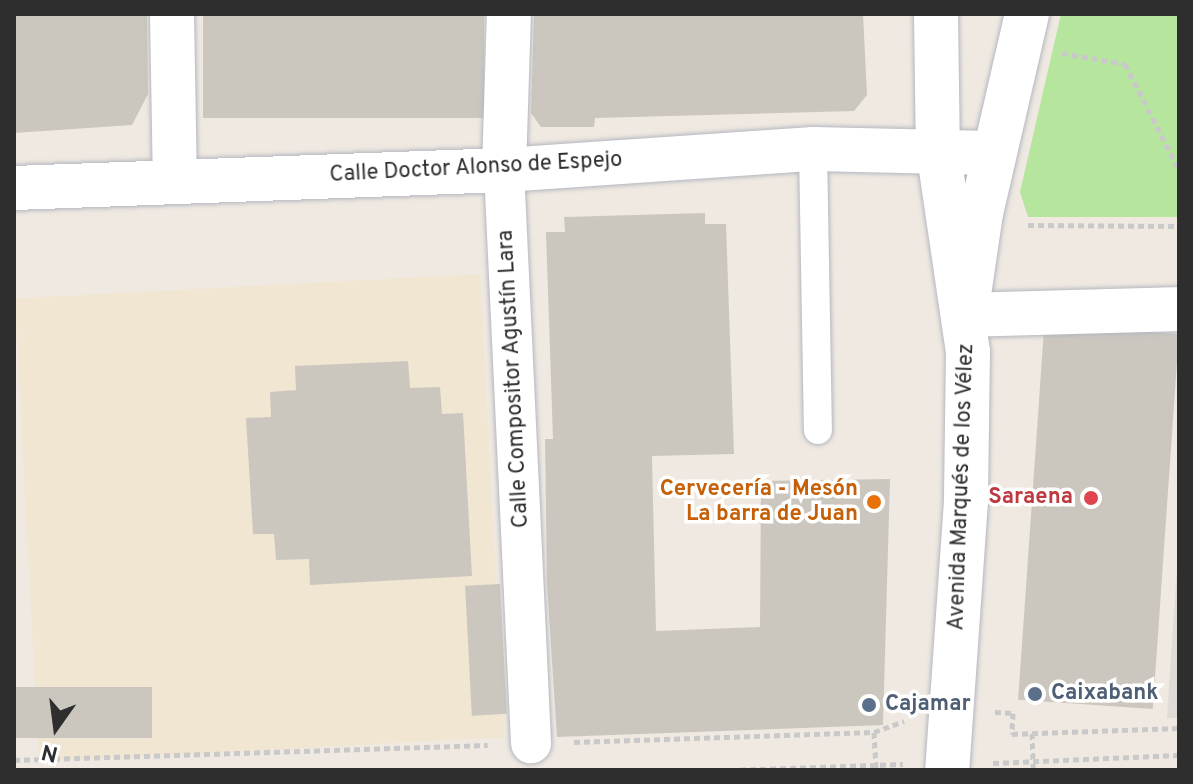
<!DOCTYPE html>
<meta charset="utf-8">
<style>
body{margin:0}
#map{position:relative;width:1193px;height:784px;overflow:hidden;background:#efe9e1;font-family:Overpass,sans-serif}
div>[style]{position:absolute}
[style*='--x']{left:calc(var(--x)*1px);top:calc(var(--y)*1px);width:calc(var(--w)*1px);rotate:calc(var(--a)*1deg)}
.education>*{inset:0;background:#f0e6d1;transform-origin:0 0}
.green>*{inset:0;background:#b6e59e}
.plaza>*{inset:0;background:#dfdcd8}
.building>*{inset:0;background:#cbc7bf;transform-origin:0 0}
.path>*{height:5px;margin-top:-2.5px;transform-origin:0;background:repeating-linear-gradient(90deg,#c9c9c9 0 6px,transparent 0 10px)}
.roads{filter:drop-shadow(0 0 2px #b4b7c1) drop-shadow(0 0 2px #b4b7c1)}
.service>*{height:28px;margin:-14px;padding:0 14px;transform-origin:14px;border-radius:14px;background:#fff}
.pedestrian>*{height:40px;margin:-20px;padding:0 20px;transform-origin:20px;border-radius:20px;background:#fff}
.minor>*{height:44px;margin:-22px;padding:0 22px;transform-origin:22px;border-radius:22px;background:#fff}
.dots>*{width:22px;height:22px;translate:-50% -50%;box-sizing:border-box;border:4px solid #fff;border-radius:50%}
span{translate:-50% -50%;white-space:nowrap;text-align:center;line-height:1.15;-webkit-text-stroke:7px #fff;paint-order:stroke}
.street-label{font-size:22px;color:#2e2e2e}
.food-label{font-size:22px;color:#c56008;font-weight:700}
.right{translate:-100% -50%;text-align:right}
.health-label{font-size:22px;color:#be3a42;font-weight:700}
.service-label{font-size:22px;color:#4e5e75;font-weight:700}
.left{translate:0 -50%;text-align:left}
.frame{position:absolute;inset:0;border:16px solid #2e2e2e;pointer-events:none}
.north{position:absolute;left:16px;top:688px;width:80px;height:80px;-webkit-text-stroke:6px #fff;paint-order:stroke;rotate:194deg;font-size:22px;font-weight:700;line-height:32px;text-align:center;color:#2e2e2e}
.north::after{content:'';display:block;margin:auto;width:28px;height:36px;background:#2e2e2e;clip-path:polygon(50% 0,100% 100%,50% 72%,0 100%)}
</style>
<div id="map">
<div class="education">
<div style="left:480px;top:274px;width:464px;height:466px;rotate:87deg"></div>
</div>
<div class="green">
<div style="clip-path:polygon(1061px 14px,1179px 14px,1179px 217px,1028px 217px,1020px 192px)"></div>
</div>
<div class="plaza">
<div style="clip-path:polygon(1179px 538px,1179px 718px,1167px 718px)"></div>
</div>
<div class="building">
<div style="clip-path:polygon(14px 14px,147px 14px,148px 94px,132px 125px,14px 133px)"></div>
<div style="left:203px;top:14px;width:281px;height:104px"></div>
<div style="clip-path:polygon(534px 14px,863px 14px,867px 95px,854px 111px,595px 118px,594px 127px,541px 127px,531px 113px)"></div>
<div style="clip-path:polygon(705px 213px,705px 224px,726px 224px,734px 454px,652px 456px,656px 631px,760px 627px,761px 481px,890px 479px,883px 725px,557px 737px,547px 584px,545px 439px,553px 439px,546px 232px,565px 232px,564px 217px)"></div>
<div style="left:1179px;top:334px;width:376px;height:135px;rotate:94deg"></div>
<div style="clip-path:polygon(408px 361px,410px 388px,440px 387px,442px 414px,463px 413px,472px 576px,310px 585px,309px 559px,276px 560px,274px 534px,253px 534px,246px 418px,271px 417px,270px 392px,296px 390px,295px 366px)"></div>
<div style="left:500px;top:584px;width:130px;height:35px;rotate:87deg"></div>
<div style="left:152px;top:687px;width:51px;height:138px;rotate:90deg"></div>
</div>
<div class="path">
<div style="--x:1062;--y:53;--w:64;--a:9.9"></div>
<div style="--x:1125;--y:64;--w:119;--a:63"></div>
<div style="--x:1028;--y:225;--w:151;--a:0.4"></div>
<div style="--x:995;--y:712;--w:18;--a:3"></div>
<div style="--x:1013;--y:713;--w:21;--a:93"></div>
<div style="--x:1012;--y:734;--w:167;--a:-2.1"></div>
<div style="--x:874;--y:732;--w:38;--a:87"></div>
<div style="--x:1032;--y:733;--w:37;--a:88"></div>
<div style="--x:574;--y:742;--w:300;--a:-1.9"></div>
<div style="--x:874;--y:732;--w:32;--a:-20"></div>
<div style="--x:14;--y:760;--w:474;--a:-1.8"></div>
<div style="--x:993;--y:763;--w:186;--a:-2.5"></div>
<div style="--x:730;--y:770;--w:173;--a:-2"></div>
</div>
<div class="roads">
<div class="service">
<div style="--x:813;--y:149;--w:281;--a:89"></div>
</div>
<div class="pedestrian">
<div style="--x:504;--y:170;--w:574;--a:87.3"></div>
</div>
<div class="minor">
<div style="--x:172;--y:14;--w:165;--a:89"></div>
<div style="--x:936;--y:14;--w:135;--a:89.2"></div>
<div style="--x:938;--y:149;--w:205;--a:81.6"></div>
<div style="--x:968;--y:352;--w:149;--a:90.8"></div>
<div style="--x:966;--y:501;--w:270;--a:94"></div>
<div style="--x:1027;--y:14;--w:204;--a:103"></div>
<div style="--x:981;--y:213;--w:103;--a:98.4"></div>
<div style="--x:966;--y:315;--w:213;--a:-1.6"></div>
<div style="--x:504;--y:170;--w:156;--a:-88.2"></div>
<div style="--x:14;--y:188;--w:490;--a:-2.1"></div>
<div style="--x:504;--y:170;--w:310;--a:-3.9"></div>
<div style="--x:813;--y:149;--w:180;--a:1.3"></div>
</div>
</div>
<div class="dots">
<div style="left:1091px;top:498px;background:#e0444e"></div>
<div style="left:874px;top:502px;background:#e8710a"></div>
<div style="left:1035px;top:694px;background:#5c6f8a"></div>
<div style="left:869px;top:705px;background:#5c6f8a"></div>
</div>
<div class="street-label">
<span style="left:476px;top:168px;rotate:-3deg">Calle Doctor Alonso de Espejo</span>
<span style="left:514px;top:379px;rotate:-93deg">Calle Compositor Agustín Lara</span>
<span style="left:962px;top:487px;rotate:-88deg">Avenida Marqués de los Vélez</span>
</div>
<div class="food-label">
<span class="right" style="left:858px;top:502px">Cervecería - Mesón<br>La barra de Juan</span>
</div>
<div class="health-label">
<span class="right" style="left:1073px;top:498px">Saraena</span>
</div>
<div class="service-label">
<span class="left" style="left:1051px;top:694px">Caixabank</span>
<span class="left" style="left:885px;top:705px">Cajamar</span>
</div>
<div class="frame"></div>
<div class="north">N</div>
</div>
